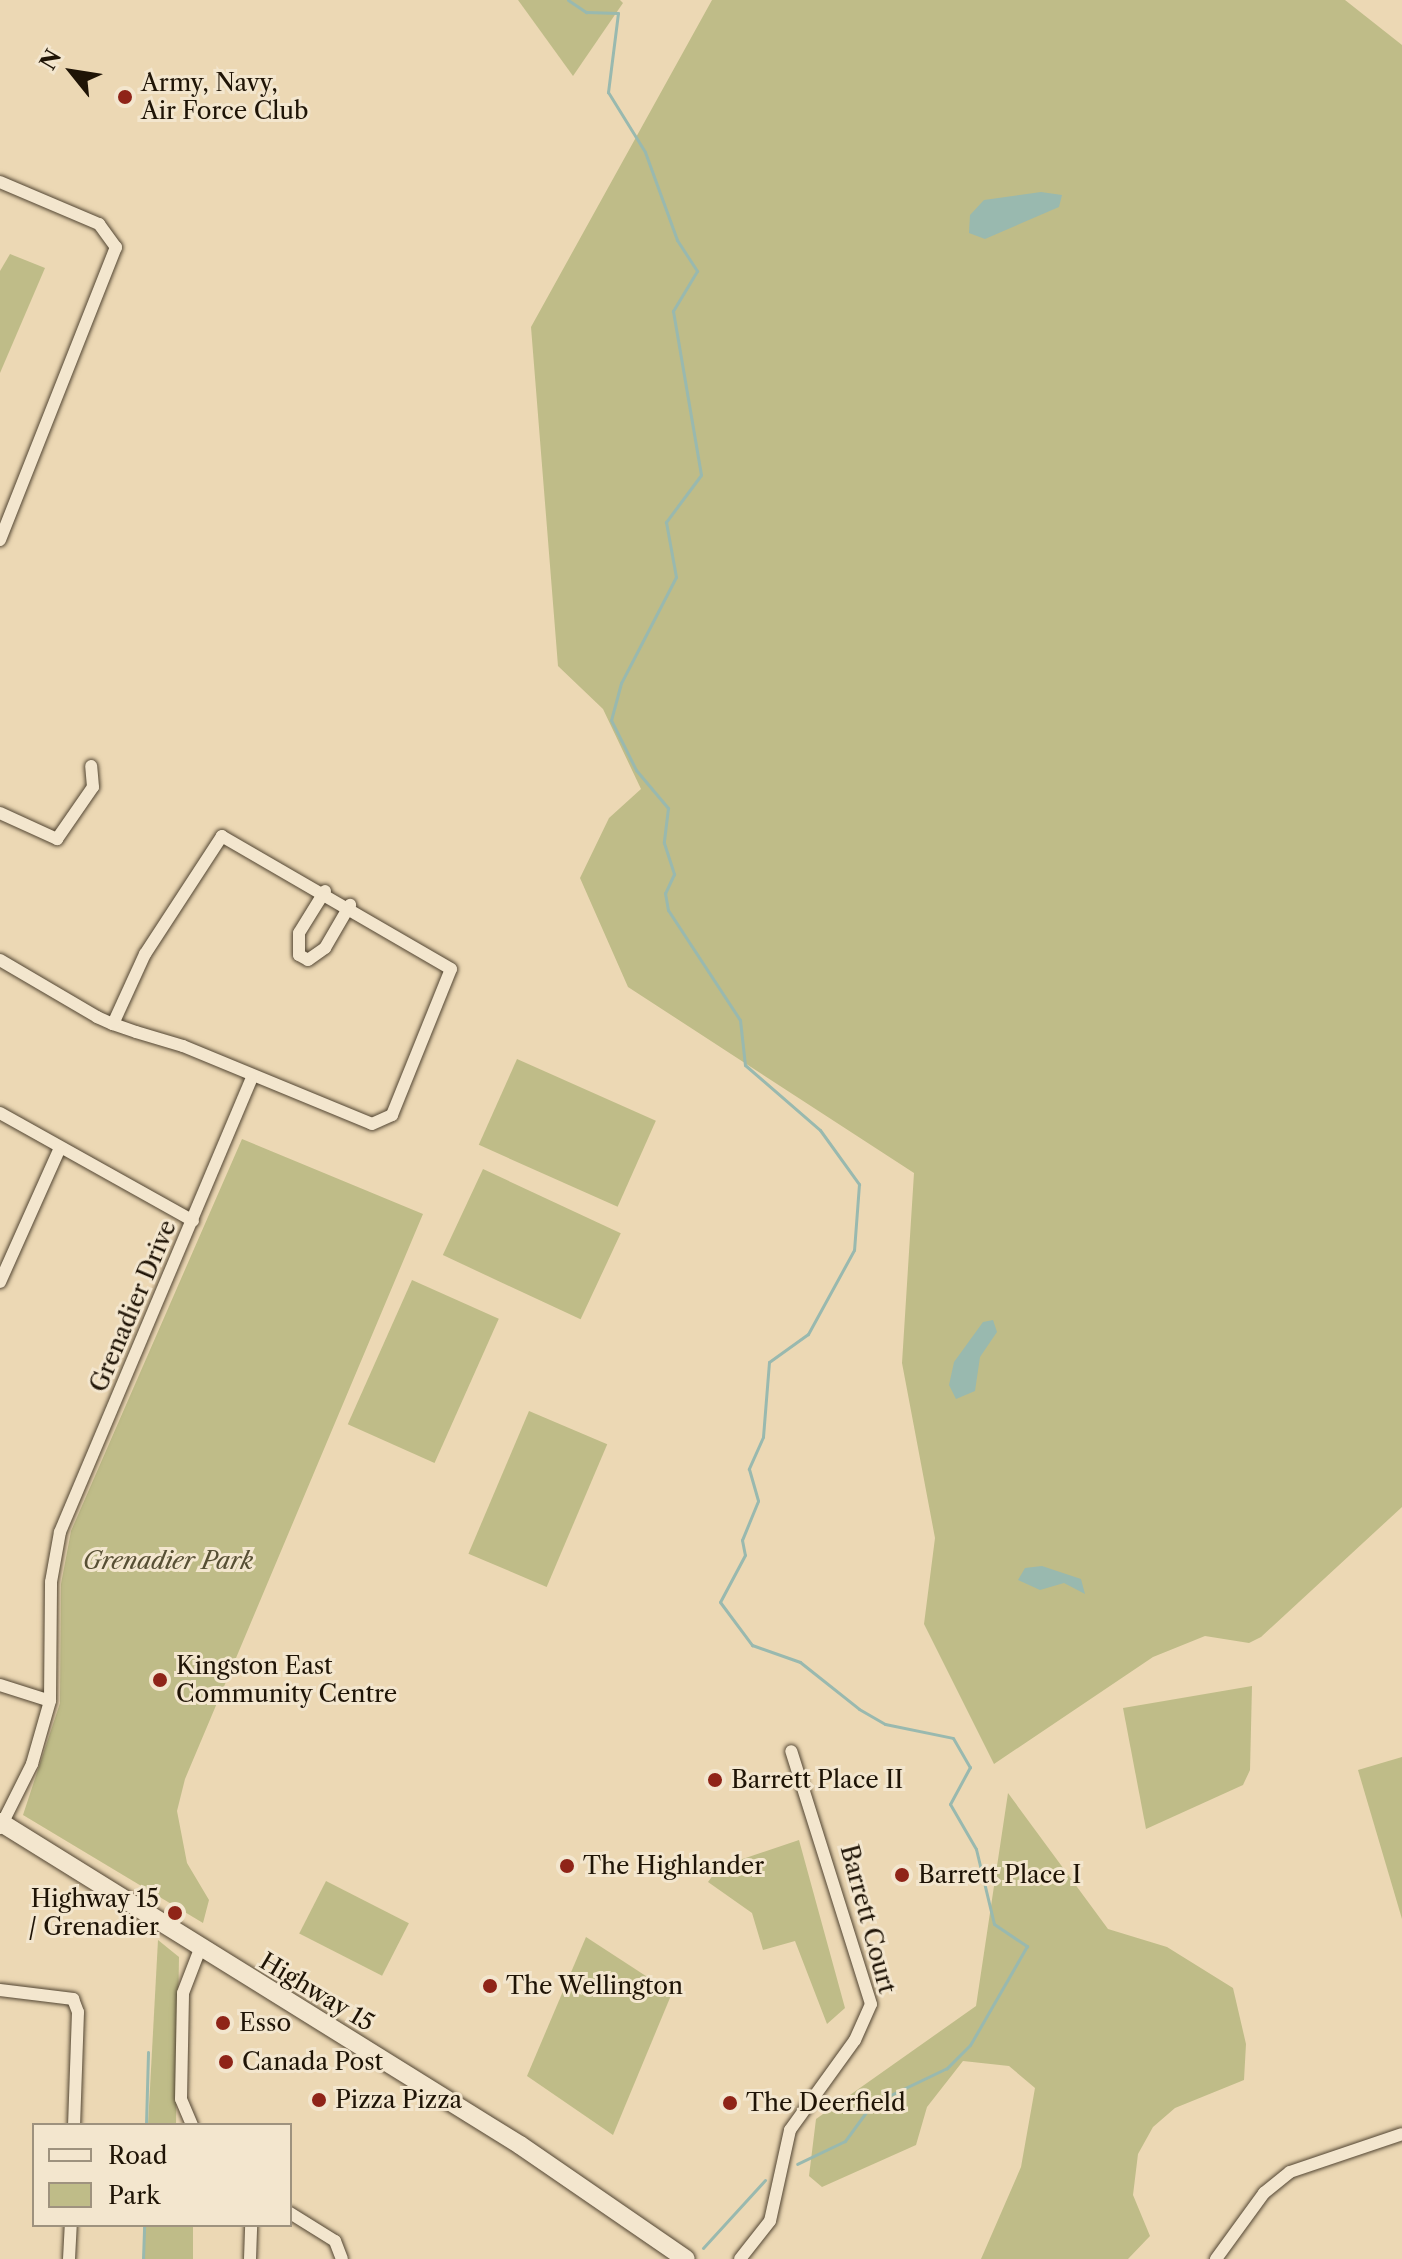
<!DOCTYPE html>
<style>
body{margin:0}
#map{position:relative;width:1402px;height:2259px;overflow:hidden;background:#ecd8b4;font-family:"Libre Caslon Text",serif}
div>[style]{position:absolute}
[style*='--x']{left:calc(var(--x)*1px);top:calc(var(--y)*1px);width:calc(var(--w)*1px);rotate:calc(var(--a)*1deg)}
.green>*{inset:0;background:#bfbc88;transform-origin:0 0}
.water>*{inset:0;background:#99b9af}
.stream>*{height:3px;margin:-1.5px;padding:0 1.5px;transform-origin:1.5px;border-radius:1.5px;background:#99b9af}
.roads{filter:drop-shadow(0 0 2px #524532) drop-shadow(0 0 2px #524532)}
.minor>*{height:12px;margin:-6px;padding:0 6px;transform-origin:6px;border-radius:6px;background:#f3e6ce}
.secondary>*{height:18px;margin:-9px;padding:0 9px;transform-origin:9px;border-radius:9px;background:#f3e6ce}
.dots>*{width:22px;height:22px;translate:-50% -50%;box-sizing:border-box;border:4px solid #f3e6ce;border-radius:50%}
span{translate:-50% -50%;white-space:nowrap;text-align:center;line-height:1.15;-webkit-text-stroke:6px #f3e6ce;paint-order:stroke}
.poi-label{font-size:24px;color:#1f1406}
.left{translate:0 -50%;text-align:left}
.right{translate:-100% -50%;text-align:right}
.street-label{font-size:24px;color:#1f1406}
.park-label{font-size:24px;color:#574f34;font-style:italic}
.legend{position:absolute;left:32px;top:2123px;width:260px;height:104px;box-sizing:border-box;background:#f3e6ce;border:2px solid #9e927e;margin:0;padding:10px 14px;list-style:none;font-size:24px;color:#1f1406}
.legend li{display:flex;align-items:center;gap:16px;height:40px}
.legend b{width:40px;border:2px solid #9e927e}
.north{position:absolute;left:32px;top:32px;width:80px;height:80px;-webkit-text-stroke:6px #f3e6ce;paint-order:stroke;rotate:300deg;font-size:22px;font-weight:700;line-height:32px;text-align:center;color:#1f1406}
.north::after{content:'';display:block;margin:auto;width:28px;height:36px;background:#1f1406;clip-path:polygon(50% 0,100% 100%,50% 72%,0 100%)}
</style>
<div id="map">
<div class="green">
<div style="clip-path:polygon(518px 0,620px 0,623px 3px,573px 76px)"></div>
<div style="clip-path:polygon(712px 0,1345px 0,1402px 45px,1402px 1507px,1261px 1637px,1249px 1643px,1205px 1636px,1153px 1657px,994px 1764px,924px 1624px,935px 1538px,902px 1363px,914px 1173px,628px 987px,580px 878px,609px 818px,641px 789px,603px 709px,558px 666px,531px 327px)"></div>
<div style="clip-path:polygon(10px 254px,45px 268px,0 373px,0 271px)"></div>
<div style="left:517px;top:1059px;width:152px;height:94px;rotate:24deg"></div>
<div style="clip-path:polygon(242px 1139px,423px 1214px,185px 1779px,177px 1811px,187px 1863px,209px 1900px,203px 1923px,23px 1815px,60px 1703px,61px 1584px,71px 1531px)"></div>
<div style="left:483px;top:1169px;width:152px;height:95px;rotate:25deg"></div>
<div style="left:412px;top:1280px;width:95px;height:158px;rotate:24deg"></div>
<div style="left:529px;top:1411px;width:85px;height:155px;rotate:23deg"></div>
<div style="clip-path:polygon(1252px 1686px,1250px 1770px,1243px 1785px,1146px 1829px,1123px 1708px)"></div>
<div style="clip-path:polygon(1402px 1757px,1402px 1919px,1358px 1770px)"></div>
<div style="clip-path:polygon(1008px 1793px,1108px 1929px,1167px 1947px,1233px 1988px,1246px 2044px,1244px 2080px,1175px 2108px,1153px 2127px,1138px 2154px,1133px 2195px,1150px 2236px,1128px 2259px,981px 2259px,1021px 2167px,1035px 2088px,1009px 2066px,963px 2061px,927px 2107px,916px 2145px,822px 2187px,809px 2176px,816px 2119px,976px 2006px)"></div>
<div style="clip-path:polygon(799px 1840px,845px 2008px,827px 2024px,795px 1941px,763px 1950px,752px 1913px,708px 1882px,719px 1867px)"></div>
<div style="left:326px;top:1881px;width:93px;height:59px;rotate:27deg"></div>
<div style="clip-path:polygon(586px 1937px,672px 1993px,613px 2135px,527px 2076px)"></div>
<div style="clip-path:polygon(158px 1940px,179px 1957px,176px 2125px,148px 2125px)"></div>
<div style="left:143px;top:2225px;width:50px;height:34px"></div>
</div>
<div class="water">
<div style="clip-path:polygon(1041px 192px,1062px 195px,1059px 207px,985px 239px,969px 233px,970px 215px,984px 200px)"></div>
<div style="clip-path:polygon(993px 1320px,997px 1332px,980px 1357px,975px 1391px,956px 1399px,949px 1385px,954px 1362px,983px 1322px)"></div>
<div style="clip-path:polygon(1042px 1566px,1081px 1579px,1085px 1594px,1064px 1583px,1040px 1590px,1018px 1580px,1025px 1568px)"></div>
</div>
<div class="stream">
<div style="--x:568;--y:0;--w:22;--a:34"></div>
<div style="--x:586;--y:12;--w:32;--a:2"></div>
<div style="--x:618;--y:13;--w:80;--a:97.2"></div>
<div style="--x:608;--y:92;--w:70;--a:58.3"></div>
<div style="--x:645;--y:152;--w:94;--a:70"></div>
<div style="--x:677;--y:240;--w:37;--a:57"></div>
<div style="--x:697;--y:271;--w:47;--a:121"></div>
<div style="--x:673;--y:311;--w:166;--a:80.3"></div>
<div style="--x:701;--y:475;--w:59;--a:126.7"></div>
<div style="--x:666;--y:522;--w:56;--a:79.7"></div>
<div style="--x:676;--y:577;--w:119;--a:117.4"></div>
<div style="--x:621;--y:683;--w:38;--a:105"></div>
<div style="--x:611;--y:720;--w:56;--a:63.4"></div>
<div style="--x:636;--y:770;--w:50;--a:49.9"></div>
<div style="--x:668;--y:808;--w:35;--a:97"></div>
<div style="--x:664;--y:843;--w:33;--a:72"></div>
<div style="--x:674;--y:874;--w:21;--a:115"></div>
<div style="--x:665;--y:893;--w:17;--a:80"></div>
<div style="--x:668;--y:910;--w:131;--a:56.8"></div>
<div style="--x:740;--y:1020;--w:45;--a:83.7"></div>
<div style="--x:745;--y:1065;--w:99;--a:40.9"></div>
<div style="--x:820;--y:1130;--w:67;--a:54.2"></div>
<div style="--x:859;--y:1184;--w:66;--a:94.3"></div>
<div style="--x:854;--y:1250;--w:96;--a:118.7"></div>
<div style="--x:808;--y:1334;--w:48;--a:144.3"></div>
<div style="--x:769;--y:1362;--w:75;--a:94.6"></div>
<div style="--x:763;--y:1437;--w:35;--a:114"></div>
<div style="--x:749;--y:1469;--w:33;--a:74"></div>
<div style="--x:758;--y:1501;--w:42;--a:112.3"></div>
<div style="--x:742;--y:1540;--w:15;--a:79"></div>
<div style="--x:745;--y:1555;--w:53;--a:118"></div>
<div style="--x:720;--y:1602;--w:54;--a:53.3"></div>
<div style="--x:752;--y:1645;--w:51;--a:19.5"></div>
<div style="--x:800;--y:1662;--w:75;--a:38.5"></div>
<div style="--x:859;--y:1709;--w:30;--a:30"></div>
<div style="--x:885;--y:1724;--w:69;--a:11.6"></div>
<div style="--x:953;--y:1738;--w:34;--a:60"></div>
<div style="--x:970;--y:1767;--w:42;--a:118.4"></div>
<div style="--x:950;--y:1804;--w:52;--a:60"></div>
<div style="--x:976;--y:1849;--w:77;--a:76.5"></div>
<div style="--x:994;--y:1924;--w:40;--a:34"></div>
<div style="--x:1027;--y:1946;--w:114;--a:119.9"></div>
<div style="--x:970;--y:2045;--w:33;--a:135"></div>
<div style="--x:947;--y:2068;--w:83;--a:154.4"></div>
<div style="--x:872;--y:2104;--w:46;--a:126.1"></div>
<div style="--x:845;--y:2141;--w:53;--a:154.4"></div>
<div style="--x:146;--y:2125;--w:73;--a:-88.4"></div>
<div style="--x:703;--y:2248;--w:92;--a:-47.6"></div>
<div style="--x:143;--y:2259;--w:34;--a:-88"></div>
</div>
<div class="roads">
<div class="minor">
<div style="--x:0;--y:182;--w:108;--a:23"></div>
<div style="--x:99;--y:224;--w:29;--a:54"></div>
<div style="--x:116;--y:247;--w:315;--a:111.6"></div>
<div style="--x:0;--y:813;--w:63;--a:24.5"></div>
<div style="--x:57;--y:839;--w:63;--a:-55.3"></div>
<div style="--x:93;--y:787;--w:21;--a:-95"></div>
<div style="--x:325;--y:891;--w:49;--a:121.8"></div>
<div style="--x:299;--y:933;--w:22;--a:90"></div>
<div style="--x:299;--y:955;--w:10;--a:29"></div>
<div style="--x:308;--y:960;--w:21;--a:-35"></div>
<div style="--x:325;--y:948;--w:50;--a:-59.8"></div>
<div style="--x:0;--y:960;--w:113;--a:30.4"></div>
<div style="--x:97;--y:1017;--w:17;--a:24"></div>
<div style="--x:113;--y:1024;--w:24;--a:19"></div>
<div style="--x:136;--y:1032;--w:49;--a:16.6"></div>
<div style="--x:183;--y:1046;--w:204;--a:22.4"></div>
<div style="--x:372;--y:1124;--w:22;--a:-24"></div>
<div style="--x:392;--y:1115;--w:157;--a:-68"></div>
<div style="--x:451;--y:969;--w:265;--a:-149.9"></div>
<div style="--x:222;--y:836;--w:141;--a:123.1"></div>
<div style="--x:145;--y:954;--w:77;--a:114.6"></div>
<div style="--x:0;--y:1113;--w:221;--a:29.2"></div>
<div style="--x:0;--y:1282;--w:147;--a:-65.9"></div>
<div style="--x:0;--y:1685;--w:52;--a:17.7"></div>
<div style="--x:0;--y:1828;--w:72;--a:-63.4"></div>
<div style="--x:32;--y:1764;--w:66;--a:-74.1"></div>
<div style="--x:50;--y:1701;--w:119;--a:-89.5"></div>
<div style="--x:51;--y:1582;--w:51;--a:-79.8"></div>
<div style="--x:60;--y:1532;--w:495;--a:-67.1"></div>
<div style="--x:0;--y:1990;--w:74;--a:7"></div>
<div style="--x:73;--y:1999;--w:14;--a:69"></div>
<div style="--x:78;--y:2012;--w:113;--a:92"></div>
<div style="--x:192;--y:2125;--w:28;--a:-113"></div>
<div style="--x:181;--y:2099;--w:106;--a:-88.9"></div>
<div style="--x:183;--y:1993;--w:47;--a:-68.9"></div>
<div style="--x:290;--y:2213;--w:53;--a:31.9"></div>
<div style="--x:335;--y:2241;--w:19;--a:69"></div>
<div style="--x:69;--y:2259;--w:34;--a:-87"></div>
<div style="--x:250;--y:2259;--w:34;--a:-88"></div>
<div style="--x:740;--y:2259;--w:48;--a:-51.7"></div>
<div style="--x:770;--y:2221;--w:93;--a:-77.6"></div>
<div style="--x:790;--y:2130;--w:111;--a:-54.2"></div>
<div style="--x:855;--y:2040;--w:39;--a:-66"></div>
<div style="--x:871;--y:2004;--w:265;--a:-107.5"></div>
<div style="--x:1216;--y:2259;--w:82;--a:-54"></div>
<div style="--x:1264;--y:2193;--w:33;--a:-39"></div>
<div style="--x:1290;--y:2172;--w:118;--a:-18.7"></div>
</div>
<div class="secondary">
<div style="--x:0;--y:1822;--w:612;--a:31.85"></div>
<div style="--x:520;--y:2145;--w:201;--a:34.5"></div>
</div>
</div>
<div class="dots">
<div style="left:125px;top:97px;background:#8f2418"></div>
<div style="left:160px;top:1680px;background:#8f2418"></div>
<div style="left:715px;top:1780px;background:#8f2418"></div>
<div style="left:567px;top:1866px;background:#8f2418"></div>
<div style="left:902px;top:1875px;background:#8f2418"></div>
<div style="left:175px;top:1913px;background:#8f2418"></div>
<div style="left:490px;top:1986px;background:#8f2418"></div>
<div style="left:223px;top:2023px;background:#8f2418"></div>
<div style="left:226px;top:2062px;background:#8f2418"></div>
<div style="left:319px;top:2100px;background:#8f2418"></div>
<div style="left:730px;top:2103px;background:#8f2418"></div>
</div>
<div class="poi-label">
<span class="left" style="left:141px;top:97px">Army, Navy,<br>Air Force Club</span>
<span class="left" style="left:176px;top:1680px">Kingston East<br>Community Centre</span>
<span class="left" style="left:731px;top:1780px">Barrett Place II</span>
<span class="left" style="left:583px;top:1866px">The Highlander</span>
<span class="left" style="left:918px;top:1875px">Barrett Place I</span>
<span class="right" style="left:159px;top:1913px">Highway 15<br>/ Grenadier</span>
<span class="left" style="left:506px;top:1986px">The Wellington</span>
<span class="left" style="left:239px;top:2023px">Esso</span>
<span class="left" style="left:242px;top:2062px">Canada Post</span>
<span class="left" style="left:335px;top:2100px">Pizza Pizza</span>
<span class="left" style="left:746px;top:2103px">The Deerfield</span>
</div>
<div class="street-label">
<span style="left:133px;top:1306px;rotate:-67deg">Grenadier Drive</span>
<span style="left:868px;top:1919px;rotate:75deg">Barrett Court</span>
<span style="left:317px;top:1992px;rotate:31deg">Highway 15</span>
</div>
<div class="park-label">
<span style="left:168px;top:1561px">Grenadier Park</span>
</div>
<ul class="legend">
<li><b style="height:10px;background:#f3e6ce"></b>Road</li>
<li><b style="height:22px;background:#bfbc88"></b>Park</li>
</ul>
<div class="north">N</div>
</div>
